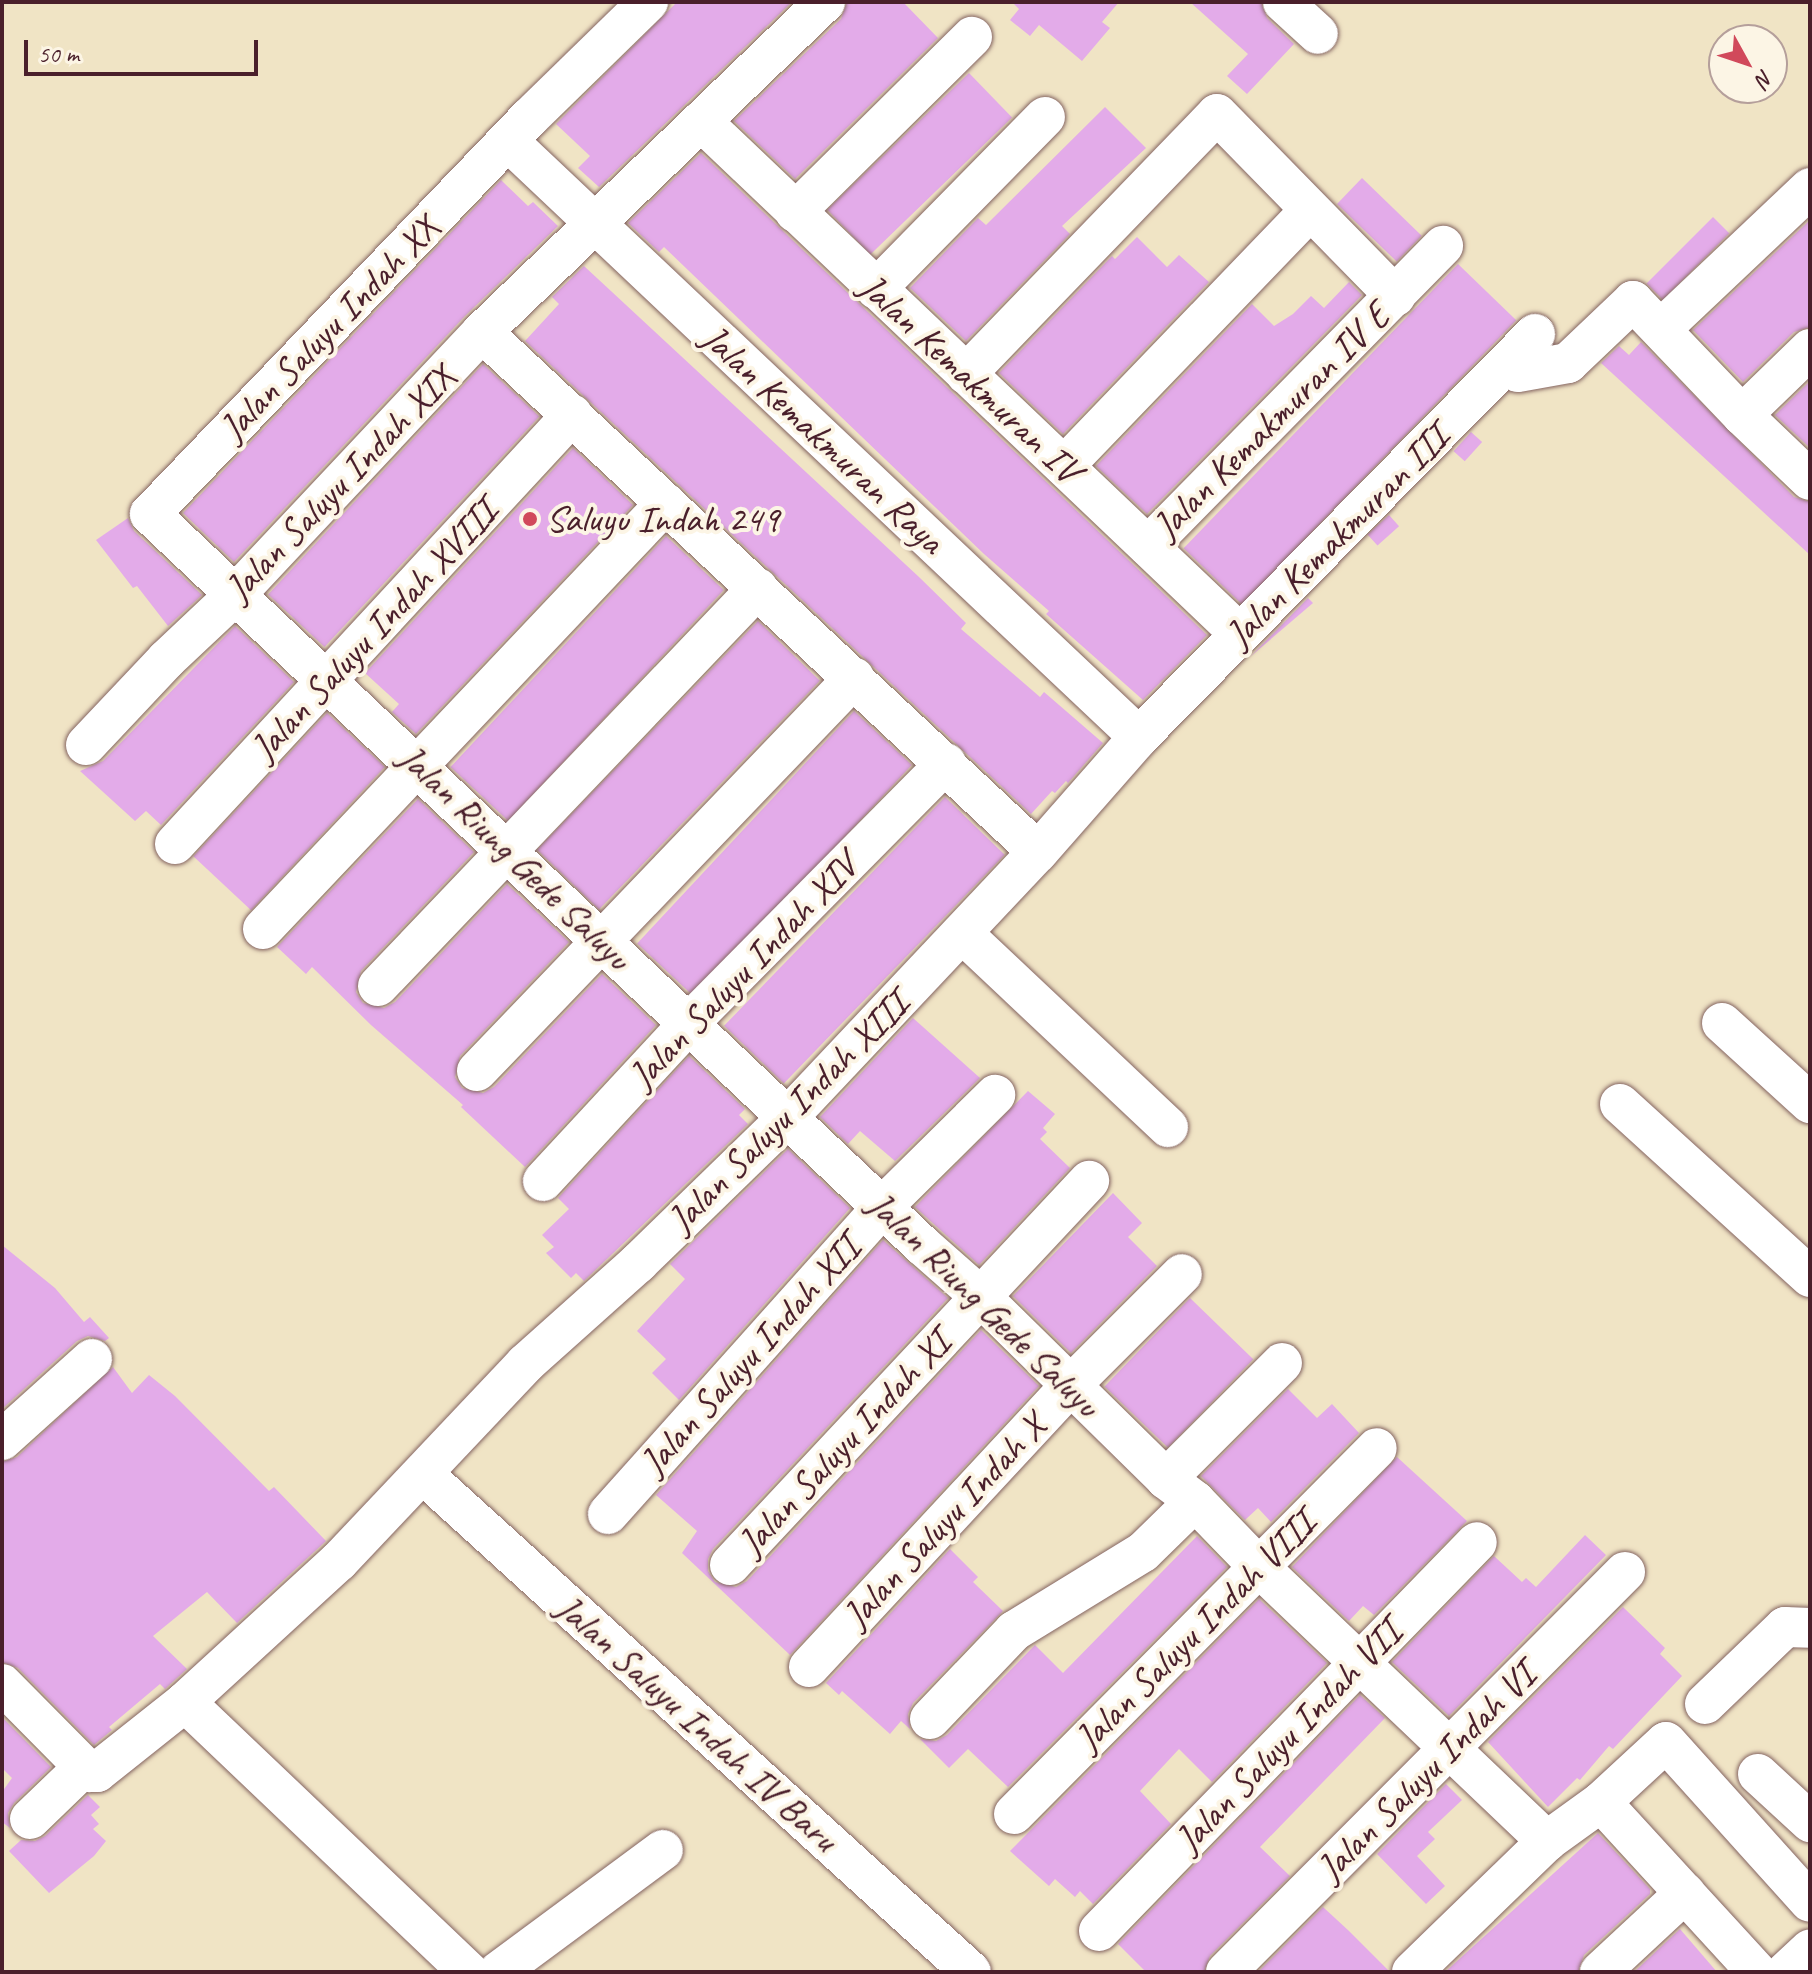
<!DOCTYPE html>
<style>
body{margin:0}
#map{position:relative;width:1812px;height:1974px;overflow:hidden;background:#f0e4c5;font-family:Caveat,sans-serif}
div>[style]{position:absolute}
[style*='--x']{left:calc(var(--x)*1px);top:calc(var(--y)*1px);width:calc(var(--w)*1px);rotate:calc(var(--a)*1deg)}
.building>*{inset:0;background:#e3abe9;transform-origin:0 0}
.roads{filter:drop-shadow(0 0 2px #846461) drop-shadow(0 0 2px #846461)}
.minor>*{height:40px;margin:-20px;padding:0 20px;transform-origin:20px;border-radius:20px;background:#fff}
.dots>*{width:22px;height:22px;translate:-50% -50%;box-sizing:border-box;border:4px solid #fcf5e5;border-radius:50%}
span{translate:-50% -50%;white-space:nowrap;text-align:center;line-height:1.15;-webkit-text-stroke:8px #fcf5e5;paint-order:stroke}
.street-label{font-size:38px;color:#4a1f2b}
.poi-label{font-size:38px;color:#4a1f2b}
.left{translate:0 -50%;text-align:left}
.frame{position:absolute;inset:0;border:4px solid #4a1f2b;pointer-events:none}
.north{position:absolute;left:1708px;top:24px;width:80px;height:80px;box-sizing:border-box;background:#fcf5e5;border:2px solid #b59f9b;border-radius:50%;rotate:130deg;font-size:22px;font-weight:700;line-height:32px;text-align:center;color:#4a1f2b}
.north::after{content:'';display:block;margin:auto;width:28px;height:36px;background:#d1495b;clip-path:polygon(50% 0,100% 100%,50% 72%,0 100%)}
.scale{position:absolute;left:24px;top:40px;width:234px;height:36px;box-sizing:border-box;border:4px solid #4a1f2b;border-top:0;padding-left:10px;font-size:24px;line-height:28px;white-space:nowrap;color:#4a1f2b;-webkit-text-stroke:6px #fcf5e5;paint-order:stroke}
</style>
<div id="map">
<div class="building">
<div style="clip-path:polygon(677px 2px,792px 2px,599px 187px,578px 168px,590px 156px,556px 124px)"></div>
<div style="clip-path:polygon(847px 2px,903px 2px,938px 38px,795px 179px,734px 121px,841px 19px)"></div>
<div style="clip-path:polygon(1012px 2px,1119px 2px,1102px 22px,1110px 28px,1082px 61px,1039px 25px,1030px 36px,1010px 20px,1019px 9px)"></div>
<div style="clip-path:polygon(1190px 2px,1261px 2px,1267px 18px,1294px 44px,1247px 94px,1227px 76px,1248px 54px)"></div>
<div style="left:969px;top:73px;width:62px;height:197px;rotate:46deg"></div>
<div style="clip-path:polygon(1105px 107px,1146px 148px,1062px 226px,1070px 234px,966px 341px,910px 288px,978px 218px,986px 225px)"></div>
<div style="clip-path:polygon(701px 153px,1207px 635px,1143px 700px,1046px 614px,1049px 611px,984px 554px,664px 247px,659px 252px,628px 223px)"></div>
<div style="left:1362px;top:178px;width:83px;height:36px;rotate:44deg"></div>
<div style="clip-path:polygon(501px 180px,528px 206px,533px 202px,558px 226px,465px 316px,234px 562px,183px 513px)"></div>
<div style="left:1713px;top:217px;width:23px;height:94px;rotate:45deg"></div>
<div style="clip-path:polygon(1810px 220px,1810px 327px,1794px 332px,1743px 382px,1693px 330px)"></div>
<div style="clip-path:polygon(1137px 237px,1167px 267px,1179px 255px,1209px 282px,1063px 434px,999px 373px,1112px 256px,1115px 259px)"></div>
<div style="left:1458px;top:264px;width:81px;height:395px;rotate:44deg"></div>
<div style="clip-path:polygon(584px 266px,919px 577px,966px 623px,961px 629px,1040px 697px,1044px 692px,1103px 743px,1068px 783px,1066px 781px,1055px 793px,1052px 791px,1031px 814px,525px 341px,559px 304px,552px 297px)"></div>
<div style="clip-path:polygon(1349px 282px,1362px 295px,1147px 514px,1096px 466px,1252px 304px,1274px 326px,1293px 314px,1311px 296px,1324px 308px)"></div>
<div style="clip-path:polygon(1641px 342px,1794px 497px,1810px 502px,1810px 555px,1601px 363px,1619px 346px,1629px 355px)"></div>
<div style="left:483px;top:364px;width:77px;height:315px;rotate:43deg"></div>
<div style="clip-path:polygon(1810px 381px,1810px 448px,1775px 415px)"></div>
<div style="left:1471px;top:432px;width:15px;height:26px;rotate:42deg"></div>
<div style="clip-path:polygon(573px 448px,633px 505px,416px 734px,392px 712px,399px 704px,365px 673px)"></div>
<div style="left:1389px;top:515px;width:15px;height:29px;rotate:48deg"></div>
<div style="clip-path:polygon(128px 518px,134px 531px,202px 595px,168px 626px,137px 586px,133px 588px,96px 540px)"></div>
<div style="left:666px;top:536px;width:79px;height:316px;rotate:43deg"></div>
<div style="clip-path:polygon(1308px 598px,1313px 603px,1250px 657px)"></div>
<div style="left:758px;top:621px;width:86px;height:318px;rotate:44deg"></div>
<div style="clip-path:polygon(235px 626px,294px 682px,161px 825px,146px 811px,135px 821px,80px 771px,103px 761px)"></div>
<div style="left:854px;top:711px;width:79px;height:318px;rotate:43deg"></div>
<div style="left:327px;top:713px;width:79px;height:196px;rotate:43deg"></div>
<div style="left:945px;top:797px;width:83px;height:318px;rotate:44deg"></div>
<div style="clip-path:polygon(418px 799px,474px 852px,361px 971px,356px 992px,363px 1003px,384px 1008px,395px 1002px,507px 884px,569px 942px,460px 1056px,455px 1077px,462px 1088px,483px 1093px,494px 1087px,602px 974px,656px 1025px,525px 1167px,461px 1107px,463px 1105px,371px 1025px,312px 967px,306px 974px,277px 947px)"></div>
<div style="clip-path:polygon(913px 1018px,980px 1078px,895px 1161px,860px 1131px,848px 1144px,820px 1117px)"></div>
<div style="clip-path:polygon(689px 1056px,745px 1109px,739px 1115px,748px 1124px,584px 1281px,576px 1273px,571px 1278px,546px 1253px,554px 1247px,542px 1235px,569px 1209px,558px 1198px)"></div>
<div style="clip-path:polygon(1028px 1091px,1055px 1114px,1043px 1128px,1047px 1132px,1040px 1139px,1070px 1168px,979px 1265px,915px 1207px)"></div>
<div style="clip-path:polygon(788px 1149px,850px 1208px,679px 1400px,652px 1373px,666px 1359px,637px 1331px,685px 1279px,670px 1264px)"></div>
<div style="clip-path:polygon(1113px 1193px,1142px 1223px,1128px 1237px,1157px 1266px,1071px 1353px,1013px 1296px)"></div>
<div style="clip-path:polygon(883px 1240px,948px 1298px,713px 1549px,708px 1559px,708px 1571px,715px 1582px,736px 1587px,747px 1581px,981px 1330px,1039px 1386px,790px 1655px,682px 1553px,697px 1531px,656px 1495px)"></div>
<div style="clip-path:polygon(2px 1245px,55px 1288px,84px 1322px,90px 1317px,109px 1338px,105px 1341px,88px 1336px,77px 1341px,2px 1409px)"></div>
<div style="left:1190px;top:1298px;width:88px;height:123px;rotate:44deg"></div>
<div style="clip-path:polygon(113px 1367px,132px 1393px,149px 1375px,175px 1396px,269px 1491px,274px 1487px,326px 1541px,237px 1623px,207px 1592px,153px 1636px,187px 1669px,165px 1689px,160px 1684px,109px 1727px,112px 1730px,94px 1745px,18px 1668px,2px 1662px,2px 1462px,17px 1457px)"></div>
<div style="clip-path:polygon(1288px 1389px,1317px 1418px,1332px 1404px,1359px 1433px,1271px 1522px,1258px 1508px,1245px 1520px,1201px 1476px)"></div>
<div style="clip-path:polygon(1397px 1457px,1467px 1521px,1374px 1615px,1363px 1606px,1349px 1621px,1292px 1567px)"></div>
<div style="clip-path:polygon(1585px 1535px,1606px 1555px,1449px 1716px,1392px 1662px,1494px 1556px,1522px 1582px,1526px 1578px,1536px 1587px)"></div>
<div style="clip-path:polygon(1197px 1536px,1227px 1567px,1008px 1787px,968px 1749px,949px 1768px,920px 1739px,936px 1741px,947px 1735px,1035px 1645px,1063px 1673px)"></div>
<div style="clip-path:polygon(950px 1549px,978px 1577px,973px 1582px,1003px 1611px,913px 1703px,908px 1714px,910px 1729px,901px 1721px,890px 1734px,842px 1691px,839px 1695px,826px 1683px)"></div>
<div style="clip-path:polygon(1259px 1599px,1327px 1663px,1212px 1782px,1179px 1749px,1140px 1791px,1171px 1824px,1093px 1904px,1080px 1891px,1075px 1897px,1055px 1879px,1049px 1886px,1010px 1851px)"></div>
<div style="clip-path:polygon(1623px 1607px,1665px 1648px,1660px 1654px,1682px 1676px,1613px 1749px,1609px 1746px,1580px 1780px,1577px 1778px,1548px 1807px,1488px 1742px)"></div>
<div style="clip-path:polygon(1360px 1695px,1385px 1718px,1260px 1847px,1290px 1876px,1210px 1956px,1204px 1972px,1146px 1972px,1118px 1944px)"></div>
<div style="clip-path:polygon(2px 1717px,51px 1767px,14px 1803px,8px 1813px,10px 1828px,2px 1822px,2px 1792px,12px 1778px,2px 1768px)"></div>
<div style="clip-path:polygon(1446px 1784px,1462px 1800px,1428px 1832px,1435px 1839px,1417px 1856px,1445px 1886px,1426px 1904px,1377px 1854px)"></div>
<div style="clip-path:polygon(88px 1795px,100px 1807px,91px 1815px,99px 1824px,93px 1829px,106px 1841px,94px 1856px,49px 1893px,9px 1851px,21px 1840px,35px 1841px,45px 1836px)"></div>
<div style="clip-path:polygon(1598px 1833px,1650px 1889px,1650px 1894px,1584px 1955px,1578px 1972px,1445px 1972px)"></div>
<div style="clip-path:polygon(1323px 1907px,1349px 1931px,1390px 1972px,1258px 1972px)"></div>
<div style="clip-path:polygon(1680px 1929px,1717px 1972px,1634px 1972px)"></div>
</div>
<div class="roads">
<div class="minor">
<div style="--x:648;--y:2;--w:166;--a:135.7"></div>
<div style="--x:529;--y:118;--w:548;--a:133.74"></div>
<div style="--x:150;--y:514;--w:1063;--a:43.44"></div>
<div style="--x:922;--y:1245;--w:79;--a:41.4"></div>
<div style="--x:981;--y:1297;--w:260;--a:44.5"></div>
<div style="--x:1166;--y:1479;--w:36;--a:37"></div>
<div style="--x:1195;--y:1501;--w:92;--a:45.9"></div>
<div style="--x:1259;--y:1567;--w:398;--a:43.6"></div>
<div style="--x:1547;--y:1841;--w:67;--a:-35.8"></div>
<div style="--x:1601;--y:1802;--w:88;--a:-42.7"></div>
<div style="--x:1666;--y:1742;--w:215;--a:48"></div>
<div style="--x:1283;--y:2;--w:47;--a:42.4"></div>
<div style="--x:701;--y:121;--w:744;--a:43.58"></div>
<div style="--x:508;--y:141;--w:868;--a:43.37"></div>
<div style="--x:795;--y:212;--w:249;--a:-44.7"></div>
<div style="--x:876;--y:289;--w:241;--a:-45.5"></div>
<div style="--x:1661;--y:329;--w:205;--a:-43.4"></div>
<div style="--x:482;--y:332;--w:761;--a:43.08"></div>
<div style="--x:1508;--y:363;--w:13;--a:42"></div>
<div style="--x:1518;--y:372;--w:51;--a:-10.2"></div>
<div style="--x:1568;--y:363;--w:90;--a:-43.6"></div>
<div style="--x:1633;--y:301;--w:158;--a:46.3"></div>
<div style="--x:1742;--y:415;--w:94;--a:43.7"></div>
<div style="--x:966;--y:374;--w:361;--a:-46"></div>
<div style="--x:1217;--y:114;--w:255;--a:45.6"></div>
<div style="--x:1742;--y:415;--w:95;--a:-44.1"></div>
<div style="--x:1064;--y:466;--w:355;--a:-46.1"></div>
<div style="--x:1148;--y:546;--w:421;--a:-45.5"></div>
<div style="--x:86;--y:745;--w:117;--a:-46.7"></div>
<div style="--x:166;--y:660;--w:95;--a:-43.3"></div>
<div style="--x:235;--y:595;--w:361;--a:-46.8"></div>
<div style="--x:482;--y:332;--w:476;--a:-43.9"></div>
<div style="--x:175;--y:844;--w:585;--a:-47.22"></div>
<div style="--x:263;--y:929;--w:586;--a:-46.59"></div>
<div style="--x:962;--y:933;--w:283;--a:43.3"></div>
<div style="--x:378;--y:986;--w:550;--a:-46.33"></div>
<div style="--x:1722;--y:1023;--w:119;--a:42.3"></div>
<div style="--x:477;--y:1071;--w:545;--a:-46.19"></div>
<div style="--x:1620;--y:1104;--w:257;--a:42.3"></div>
<div style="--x:543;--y:1181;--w:217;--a:-47.2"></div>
<div style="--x:690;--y:1022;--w:364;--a:-45.3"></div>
<div style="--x:2;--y:1440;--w:121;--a:-42"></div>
<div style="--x:423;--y:1474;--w:740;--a:42.26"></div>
<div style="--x:1166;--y:1479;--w:164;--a:-45"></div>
<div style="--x:608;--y:1514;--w:413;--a:-48.2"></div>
<div style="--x:883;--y:1206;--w:158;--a:-44.7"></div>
<div style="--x:730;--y:1565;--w:526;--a:-46.93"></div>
<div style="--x:809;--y:1667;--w:384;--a:-47.1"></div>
<div style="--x:1070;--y:1386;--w:158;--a:-45"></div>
<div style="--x:2;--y:1684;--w:124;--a:45.3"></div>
<div style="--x:89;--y:1772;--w:8;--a:0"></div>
<div style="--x:97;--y:1772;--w:112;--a:-38.5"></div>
<div style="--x:185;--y:1702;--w:209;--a:-42.5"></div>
<div style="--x:339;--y:1561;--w:271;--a:-46.6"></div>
<div style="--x:525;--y:1364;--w:152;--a:-41.8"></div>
<div style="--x:638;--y:1263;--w:209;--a:-44.2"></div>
<div style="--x:788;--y:1117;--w:364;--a:-46.7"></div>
<div style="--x:1038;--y:852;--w:153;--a:-48.7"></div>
<div style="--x:1139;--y:737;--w:565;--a:-45.5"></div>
<div style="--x:185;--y:1702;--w:392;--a:43.6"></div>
<div style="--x:1705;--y:1704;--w:111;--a:-43.9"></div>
<div style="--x:1785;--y:1627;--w:25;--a:2"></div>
<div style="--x:930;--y:1719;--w:122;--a:-46.3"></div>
<div style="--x:1014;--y:1631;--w:151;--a:-31.5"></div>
<div style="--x:1143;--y:1552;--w:73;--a:-44.4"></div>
<div style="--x:1758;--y:1774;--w:71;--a:42.7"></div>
<div style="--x:1601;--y:1802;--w:231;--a:47.5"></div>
<div style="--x:1014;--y:1814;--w:515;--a:-45.24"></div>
<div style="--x:30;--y:1819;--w:74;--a:-43.9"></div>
<div style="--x:1099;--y:1931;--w:542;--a:-45.82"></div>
<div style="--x:498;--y:1972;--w:205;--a:-36.5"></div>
<div style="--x:1226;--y:1972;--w:565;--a:-45.07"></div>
<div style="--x:1412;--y:1972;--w:188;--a:-44.1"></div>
<div style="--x:1600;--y:1972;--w:116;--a:-42.9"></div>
<div style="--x:1786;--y:1972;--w:33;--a:-43"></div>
</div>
</div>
<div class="dots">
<div style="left:530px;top:519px;background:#d1495b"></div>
</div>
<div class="street-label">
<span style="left:329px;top:328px;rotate:-46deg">Jalan Saluyu Indah XX</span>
<span style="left:970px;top:378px;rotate:43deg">Jalan Kemakmuran IV</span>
<span style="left:1271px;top:421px;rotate:-45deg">Jalan Kemakmuran IV E</span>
<span style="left:823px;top:439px;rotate:43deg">Jalan Kemakmuran Raya</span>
<span style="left:340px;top:483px;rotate:-46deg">Jalan Saluyu Indah XIX</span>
<span style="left:1337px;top:536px;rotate:-45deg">Jalan Kemakmuran III</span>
<span style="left:374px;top:630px;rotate:-47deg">Jalan Saluyu Indah XVIII</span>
<span style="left:515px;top:857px;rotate:44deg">Jalan Riung Gede Saluyu</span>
<span style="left:743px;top:971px;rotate:-46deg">Jalan Saluyu Indah XIV</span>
<span style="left:788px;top:1112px;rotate:-45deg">Jalan Saluyu Indah XIII</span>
<span style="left:984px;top:1304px;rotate:44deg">Jalan Riung Gede Saluyu</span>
<span style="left:750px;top:1355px;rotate:-48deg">Jalan Saluyu Indah XII</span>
<span style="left:844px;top:1443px;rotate:-47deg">Jalan Saluyu Indah XI</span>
<span style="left:944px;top:1521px;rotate:-47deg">Jalan Saluyu Indah X</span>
<span style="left:1195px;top:1631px;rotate:-45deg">Jalan Saluyu Indah VIII</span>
<span style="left:697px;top:1723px;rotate:42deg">Jalan Saluyu Indah IV Baru</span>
<span style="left:1288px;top:1736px;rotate:-46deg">Jalan Saluyu Indah VII</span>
<span style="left:1426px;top:1772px;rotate:-45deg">Jalan Saluyu Indah VI</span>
</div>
<div class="poi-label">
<span class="left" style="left:546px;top:519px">Saluyu Indah 249</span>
</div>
<div class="frame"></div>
<div class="north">N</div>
<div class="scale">50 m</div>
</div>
